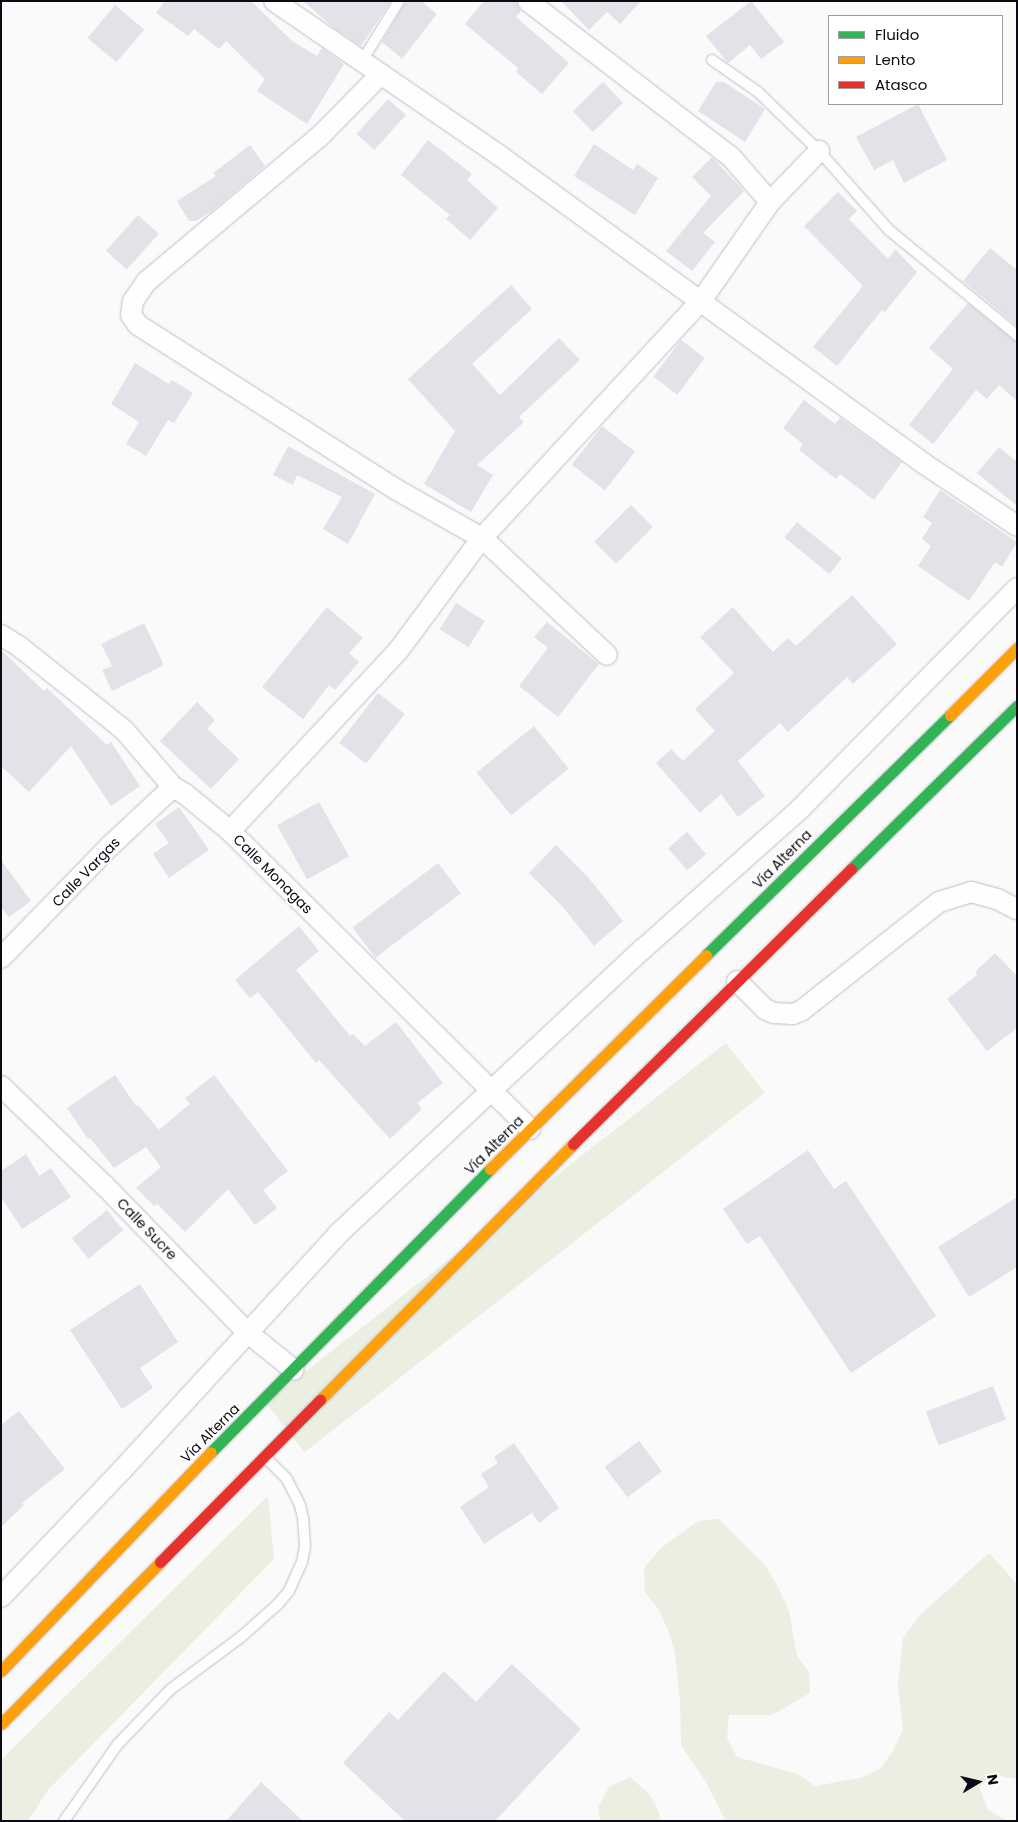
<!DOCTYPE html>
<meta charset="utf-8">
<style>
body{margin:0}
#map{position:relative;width:1018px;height:1822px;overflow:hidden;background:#fafafa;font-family:Poppins,sans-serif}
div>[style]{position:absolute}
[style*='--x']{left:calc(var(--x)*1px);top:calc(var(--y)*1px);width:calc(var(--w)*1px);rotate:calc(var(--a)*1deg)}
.green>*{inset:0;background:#eaefe1;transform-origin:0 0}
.building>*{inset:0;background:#e2e2e8;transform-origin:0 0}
.roads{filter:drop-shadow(0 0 1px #bfbdc3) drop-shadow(0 0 1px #bfbdc3)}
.lane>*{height:10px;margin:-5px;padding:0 5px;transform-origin:5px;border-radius:5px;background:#fefefe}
.street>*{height:20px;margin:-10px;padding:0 10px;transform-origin:10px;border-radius:10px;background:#fefefe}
.fast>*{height:11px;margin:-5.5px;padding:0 5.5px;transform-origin:5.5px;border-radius:5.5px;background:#30b455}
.slow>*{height:11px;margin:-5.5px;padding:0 5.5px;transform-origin:5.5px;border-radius:5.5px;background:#ff9f0a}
.jam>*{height:11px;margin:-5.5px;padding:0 5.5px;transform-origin:5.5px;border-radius:5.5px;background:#e5322d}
span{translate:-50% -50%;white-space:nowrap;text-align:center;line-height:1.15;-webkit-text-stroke:4px #fff;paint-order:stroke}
.street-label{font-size:14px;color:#0d0914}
.frame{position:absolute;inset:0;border:2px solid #0d0914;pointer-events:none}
.legend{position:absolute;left:828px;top:15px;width:175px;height:90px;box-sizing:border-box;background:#fff;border:1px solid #9e9da1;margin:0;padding:6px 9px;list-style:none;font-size:15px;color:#0d0914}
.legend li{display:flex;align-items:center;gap:10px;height:25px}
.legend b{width:25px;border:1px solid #9e9da1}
.north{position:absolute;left:953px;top:1757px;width:50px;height:50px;-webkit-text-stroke:4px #fff;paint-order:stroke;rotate:81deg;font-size:14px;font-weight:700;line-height:20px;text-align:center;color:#0d0914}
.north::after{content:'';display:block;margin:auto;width:18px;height:22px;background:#0d0914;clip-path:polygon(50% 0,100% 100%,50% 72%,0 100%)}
</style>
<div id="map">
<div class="green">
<div style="left:726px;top:1043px;width:63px;height:584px;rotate:52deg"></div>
<div style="clip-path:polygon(268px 1496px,274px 1559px,48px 1790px,28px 1821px,1px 1821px,1px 1760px)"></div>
<div style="clip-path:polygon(719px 1519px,766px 1566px,779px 1589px,789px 1611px,797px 1656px,809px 1672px,810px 1693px,772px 1715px,729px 1715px,727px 1738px,737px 1757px,798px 1774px,815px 1786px,860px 1778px,880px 1769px,893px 1751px,903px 1729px,898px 1685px,903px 1638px,919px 1616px,989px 1553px,1017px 1584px,1017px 1779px,995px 1775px,979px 1787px,988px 1810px,1008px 1821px,726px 1821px,706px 1782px,681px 1745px,680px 1701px,675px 1653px,668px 1630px,659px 1610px,645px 1592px,644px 1568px,661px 1548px,698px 1521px)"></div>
<div style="clip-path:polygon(630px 1777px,648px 1793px,659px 1812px,660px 1821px,600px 1821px,598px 1807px,609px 1787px)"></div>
</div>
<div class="building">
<div style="clip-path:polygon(165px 1px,251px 1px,292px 41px,317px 56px,322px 48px,344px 64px,307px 124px,257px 91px,265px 79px,226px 41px,219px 49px,194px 29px,188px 36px,156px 13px)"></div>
<div style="clip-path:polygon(303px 1px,391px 1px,361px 46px,334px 28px)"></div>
<div style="clip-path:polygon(406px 1px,421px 1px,437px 14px,402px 59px,382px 42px)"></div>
<div style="clip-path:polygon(484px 1px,516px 1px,521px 11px,516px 17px,569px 63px,542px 94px,516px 72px,518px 68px,465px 24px)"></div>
<div style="clip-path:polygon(561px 1px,641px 1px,620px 24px,607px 12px,589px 30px)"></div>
<div style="clip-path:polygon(751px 1px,784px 42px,761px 59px,750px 45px,728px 63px,706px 36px)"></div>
<div style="left:115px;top:5px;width:38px;height:43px;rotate:40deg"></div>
<div style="left:603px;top:82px;width:29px;height:42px;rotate:46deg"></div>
<div style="clip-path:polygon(716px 82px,724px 82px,765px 109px,745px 142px,698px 111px)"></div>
<div style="left:388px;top:99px;width:24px;height:47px;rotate:42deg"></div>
<div style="clip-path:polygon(918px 104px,947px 160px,904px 183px,893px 160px,874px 170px,856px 137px)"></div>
<div style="clip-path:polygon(428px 140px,472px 174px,467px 180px,498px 208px,470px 240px,446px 219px,450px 215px,401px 175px)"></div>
<div style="clip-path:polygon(594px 144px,633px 170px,637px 164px,658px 178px,635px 215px,574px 176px)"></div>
<div style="clip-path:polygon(250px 145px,265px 166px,212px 211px,196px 221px,189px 221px,177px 201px,216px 176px,213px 173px)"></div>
<div style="clip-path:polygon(712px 157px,744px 191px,703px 233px,715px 242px,692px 271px,666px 251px,711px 196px,692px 177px)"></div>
<div style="clip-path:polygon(838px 192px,857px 211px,849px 219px,888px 259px,895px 249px,917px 272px,885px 312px,882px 310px,837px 366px,813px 347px,863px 286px,804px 226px)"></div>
<div style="left:138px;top:215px;width:28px;height:48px;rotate:42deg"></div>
<div style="clip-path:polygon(990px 248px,1017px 270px,1017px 326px,963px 281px)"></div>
<div style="clip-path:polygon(511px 285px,532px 309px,472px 364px,500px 395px,559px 338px,580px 360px,519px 417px,524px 422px,477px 465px,493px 475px,471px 512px,424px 484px,455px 431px,408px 379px)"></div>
<div style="clip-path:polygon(968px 303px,1017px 342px,1017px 401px,999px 385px,987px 399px,976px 390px,933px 444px,909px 425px,953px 369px,929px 348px)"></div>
<div style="left:681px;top:340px;width:30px;height:46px;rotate:37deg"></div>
<div style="clip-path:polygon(135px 363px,169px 384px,172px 380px,193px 393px,174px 423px,168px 420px,146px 456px,126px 444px,139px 422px,111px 404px)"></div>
<div style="clip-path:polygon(804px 400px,835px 424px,840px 418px,902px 462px,874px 500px,840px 474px,836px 479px,799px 450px,803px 444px,783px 428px)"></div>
<div style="left:602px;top:426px;width:42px;height:49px;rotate:38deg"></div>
<div style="clip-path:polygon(288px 446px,375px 494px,348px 544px,323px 529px,342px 497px,297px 475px,293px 485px,273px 475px)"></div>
<div style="clip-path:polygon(999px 447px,1017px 462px,1017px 506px,977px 473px)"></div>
<div style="clip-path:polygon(940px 490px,1017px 542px,1002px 567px,995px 562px,969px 601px,918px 566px,931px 546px,922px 539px,932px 523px,923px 517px)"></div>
<div style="left:631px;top:505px;width:31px;height:52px;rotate:45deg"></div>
<div style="left:797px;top:522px;width:58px;height:20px;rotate:39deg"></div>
<div style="clip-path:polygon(852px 595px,897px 644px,853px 684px,847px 677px,788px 732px,780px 723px,738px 761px,765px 796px,738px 817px,721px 794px,700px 813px,656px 763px,671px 749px,683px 761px,715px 731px,695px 709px,734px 673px,700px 637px,733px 607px,773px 652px,788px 638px,796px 646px)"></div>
<div style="left:456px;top:603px;width:34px;height:31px;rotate:32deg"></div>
<div style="clip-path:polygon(327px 607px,363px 638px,349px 653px,359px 662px,335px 690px,329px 685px,303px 719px,262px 687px)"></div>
<div style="clip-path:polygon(547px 622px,599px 664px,558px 717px,519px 686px,548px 648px,534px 637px)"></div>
<div style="clip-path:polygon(144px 623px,164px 665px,112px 691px,102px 670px,112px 666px,101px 644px)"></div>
<div style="clip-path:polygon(1px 650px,44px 691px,47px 688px,107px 745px,111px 742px,140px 786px,111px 806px,71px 746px,29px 792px,1px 766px)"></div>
<div style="left:378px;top:693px;width:34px;height:63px;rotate:38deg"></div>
<div style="clip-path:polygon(197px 702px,215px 720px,207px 729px,239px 759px,211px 789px,160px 741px)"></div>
<div style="left:534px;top:726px;width:55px;height:74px;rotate:51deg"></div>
<div style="left:319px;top:802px;width:62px;height:48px;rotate:61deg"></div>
<div style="clip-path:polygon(179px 807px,209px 850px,169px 878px,153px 854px,169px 843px,155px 824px)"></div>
<div style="left:687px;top:832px;width:29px;height:25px;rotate:49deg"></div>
<div style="clip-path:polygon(556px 845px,588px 877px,623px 921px,594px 946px,562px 906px,529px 873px)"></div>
<div style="clip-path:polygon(1px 860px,31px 901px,9px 917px,1px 907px)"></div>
<div style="left:438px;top:863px;width:38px;height:107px;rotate:53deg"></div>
<div style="clip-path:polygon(299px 926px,319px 951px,296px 970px,350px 1036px,353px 1034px,365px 1046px,396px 1022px,443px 1083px,417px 1103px,422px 1109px,390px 1139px,319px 1060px,316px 1063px,258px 992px,250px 998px,235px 980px)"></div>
<div style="clip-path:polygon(995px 953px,1017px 976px,1017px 1028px,987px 1051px,947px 999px,977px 975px,975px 972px)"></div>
<div style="clip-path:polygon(115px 1075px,136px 1106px,138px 1105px,159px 1130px,190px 1104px,185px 1098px,214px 1075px,288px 1171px,263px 1190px,277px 1208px,255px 1225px,228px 1189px,185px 1232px,157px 1204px,154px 1206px,136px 1188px,161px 1167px,146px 1147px,114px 1168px,90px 1138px,88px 1139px,67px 1108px)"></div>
<div style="clip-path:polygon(808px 1150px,834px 1189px,846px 1181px,936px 1316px,851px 1373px,760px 1236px,747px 1244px,723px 1209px)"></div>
<div style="clip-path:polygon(26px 1154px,39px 1176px,51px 1168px,71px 1197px,22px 1229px,1px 1197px,1px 1171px)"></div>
<div style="clip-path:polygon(1017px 1197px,1017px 1267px,969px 1297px,938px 1247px)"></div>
<div style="left:107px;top:1210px;width:26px;height:45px;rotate:51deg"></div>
<div style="clip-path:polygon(140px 1284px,178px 1342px,140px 1368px,153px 1388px,122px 1409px,70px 1330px)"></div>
<div style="left:993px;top:1386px;width:36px;height:72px;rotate:69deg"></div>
<div style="clip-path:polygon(19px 1411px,65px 1469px,22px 1503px,24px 1505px,1px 1527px,1px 1425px)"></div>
<div style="left:639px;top:1441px;width:38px;height:43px;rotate:53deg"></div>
<div style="clip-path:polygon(514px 1443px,559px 1508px,539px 1523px,532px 1513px,484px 1544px,460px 1507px,489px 1487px,481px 1474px,498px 1463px,494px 1457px)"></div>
<div style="clip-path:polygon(512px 1664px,581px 1729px,495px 1821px,405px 1821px,343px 1763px,389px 1712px,398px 1720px,444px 1671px,476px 1702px)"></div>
<div style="clip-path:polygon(261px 1782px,303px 1821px,226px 1821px)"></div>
</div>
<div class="roads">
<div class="lane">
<div style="--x:712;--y:60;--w:56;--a:34.8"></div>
<div style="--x:758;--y:92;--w:85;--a:44"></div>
<div style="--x:819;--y:151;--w:106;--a:48.5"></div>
<div style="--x:889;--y:230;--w:166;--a:39.4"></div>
<div style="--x:362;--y:61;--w:70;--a:-58.3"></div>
<div style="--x:64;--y:1821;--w:94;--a:-55"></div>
<div style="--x:118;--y:1744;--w:76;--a:-46.1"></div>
<div style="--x:171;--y:1689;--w:87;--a:-36.6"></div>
<div style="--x:241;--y:1637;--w:50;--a:-41.7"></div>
<div style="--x:278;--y:1604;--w:17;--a:-50"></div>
<div style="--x:289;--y:1591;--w:32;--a:-66"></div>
<div style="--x:302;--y:1562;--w:16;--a:-79"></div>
<div style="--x:305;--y:1546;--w:28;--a:-94"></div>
<div style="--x:303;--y:1518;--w:13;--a:-103"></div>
<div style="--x:300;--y:1505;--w:30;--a:-117"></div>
<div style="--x:286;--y:1478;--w:30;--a:-135"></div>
</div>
<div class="street">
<div style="--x:274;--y:1;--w:269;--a:34.4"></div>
<div style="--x:496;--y:153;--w:528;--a:35.98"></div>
<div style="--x:923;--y:463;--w:113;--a:33.8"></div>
<div style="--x:381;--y:74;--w:87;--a:134.5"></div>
<div style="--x:320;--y:136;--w:226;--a:140"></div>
<div style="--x:147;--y:281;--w:24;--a:125"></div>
<div style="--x:133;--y:301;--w:14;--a:98"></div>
<div style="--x:131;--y:315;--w:12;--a:55"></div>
<div style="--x:138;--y:325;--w:307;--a:32.5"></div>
<div style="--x:397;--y:490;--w:98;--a:29.5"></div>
<div style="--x:482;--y:538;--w:171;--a:43.1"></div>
<div style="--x:770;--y:202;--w:71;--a:-46.1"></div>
<div style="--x:1;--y:635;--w:22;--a:32"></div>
<div style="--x:20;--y:647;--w:133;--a:38.6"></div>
<div style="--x:124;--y:730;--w:75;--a:49.3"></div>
<div style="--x:173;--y:787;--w:14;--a:30"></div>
<div style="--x:185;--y:794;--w:58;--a:39.4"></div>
<div style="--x:230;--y:831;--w:423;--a:44.8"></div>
<div style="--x:230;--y:831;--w:246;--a:-47"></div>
<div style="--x:398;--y:651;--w:141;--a:-53.4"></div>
<div style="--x:482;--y:538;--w:323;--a:-47.3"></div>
<div style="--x:701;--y:301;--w:121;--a:-55.1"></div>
<div style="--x:770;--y:202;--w:60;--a:-130.9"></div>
<div style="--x:731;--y:157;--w:256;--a:-142.5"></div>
<div style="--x:1;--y:958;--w:156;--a:-45.8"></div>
<div style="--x:110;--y:846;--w:86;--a:-43.1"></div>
<div style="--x:737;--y:981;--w:40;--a:45"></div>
<div style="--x:765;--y:1009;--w:10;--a:24"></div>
<div style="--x:774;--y:1013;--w:19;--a:3"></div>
<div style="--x:793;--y:1014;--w:9;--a:-21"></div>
<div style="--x:801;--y:1011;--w:176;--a:-38.3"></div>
<div style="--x:939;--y:902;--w:34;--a:-17"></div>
<div style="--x:971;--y:892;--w:27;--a:15"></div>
<div style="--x:997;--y:899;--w:22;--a:27"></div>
<div style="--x:1;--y:1086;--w:143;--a:43.9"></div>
<div style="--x:104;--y:1185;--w:205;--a:45.8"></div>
<div style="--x:247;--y:1332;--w:60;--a:39"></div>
<div style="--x:1;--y:1597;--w:175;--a:-46.4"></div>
<div style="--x:122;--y:1470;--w:320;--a:-47.5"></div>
<div style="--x:338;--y:1234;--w:417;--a:-43.1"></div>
<div style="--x:643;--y:949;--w:210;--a:-41.7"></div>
<div style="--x:800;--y:809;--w:310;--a:-45.5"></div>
</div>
<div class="fast">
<div style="--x:851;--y:869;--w:233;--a:-44.5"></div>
<div style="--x:706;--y:955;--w:342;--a:-44.5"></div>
<div style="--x:211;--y:1452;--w:397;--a:-45.4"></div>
</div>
<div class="slow">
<div style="--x:950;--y:715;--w:95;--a:-45"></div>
<div style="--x:490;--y:1169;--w:304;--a:-44.7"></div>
<div style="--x:320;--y:1400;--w:360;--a:-45.3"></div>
<div style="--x:1;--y:1671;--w:303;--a:-46.2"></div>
<div style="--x:1;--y:1724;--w:227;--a:-45.5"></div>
</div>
<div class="jam">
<div style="--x:573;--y:1144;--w:391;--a:-44.7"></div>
<div style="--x:160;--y:1562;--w:228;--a:-45.4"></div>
</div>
</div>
<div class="street-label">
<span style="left:782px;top:859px;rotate:-45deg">Vía Alterna</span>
<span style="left:86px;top:872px;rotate:-46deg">Calle Vargas</span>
<span style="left:273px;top:874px;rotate:45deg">Calle Monagas</span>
<span style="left:494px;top:1145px;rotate:-45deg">Vía Alterna</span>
<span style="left:147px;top:1229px;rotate:46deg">Calle Sucre</span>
<span style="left:210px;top:1433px;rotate:-45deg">Vía Alterna</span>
</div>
<div class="frame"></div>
<ul class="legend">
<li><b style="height:6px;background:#30b455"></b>Fluido</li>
<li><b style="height:6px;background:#ff9f0a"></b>Lento</li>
<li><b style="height:6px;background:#e5322d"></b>Atasco</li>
</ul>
<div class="north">N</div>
</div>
